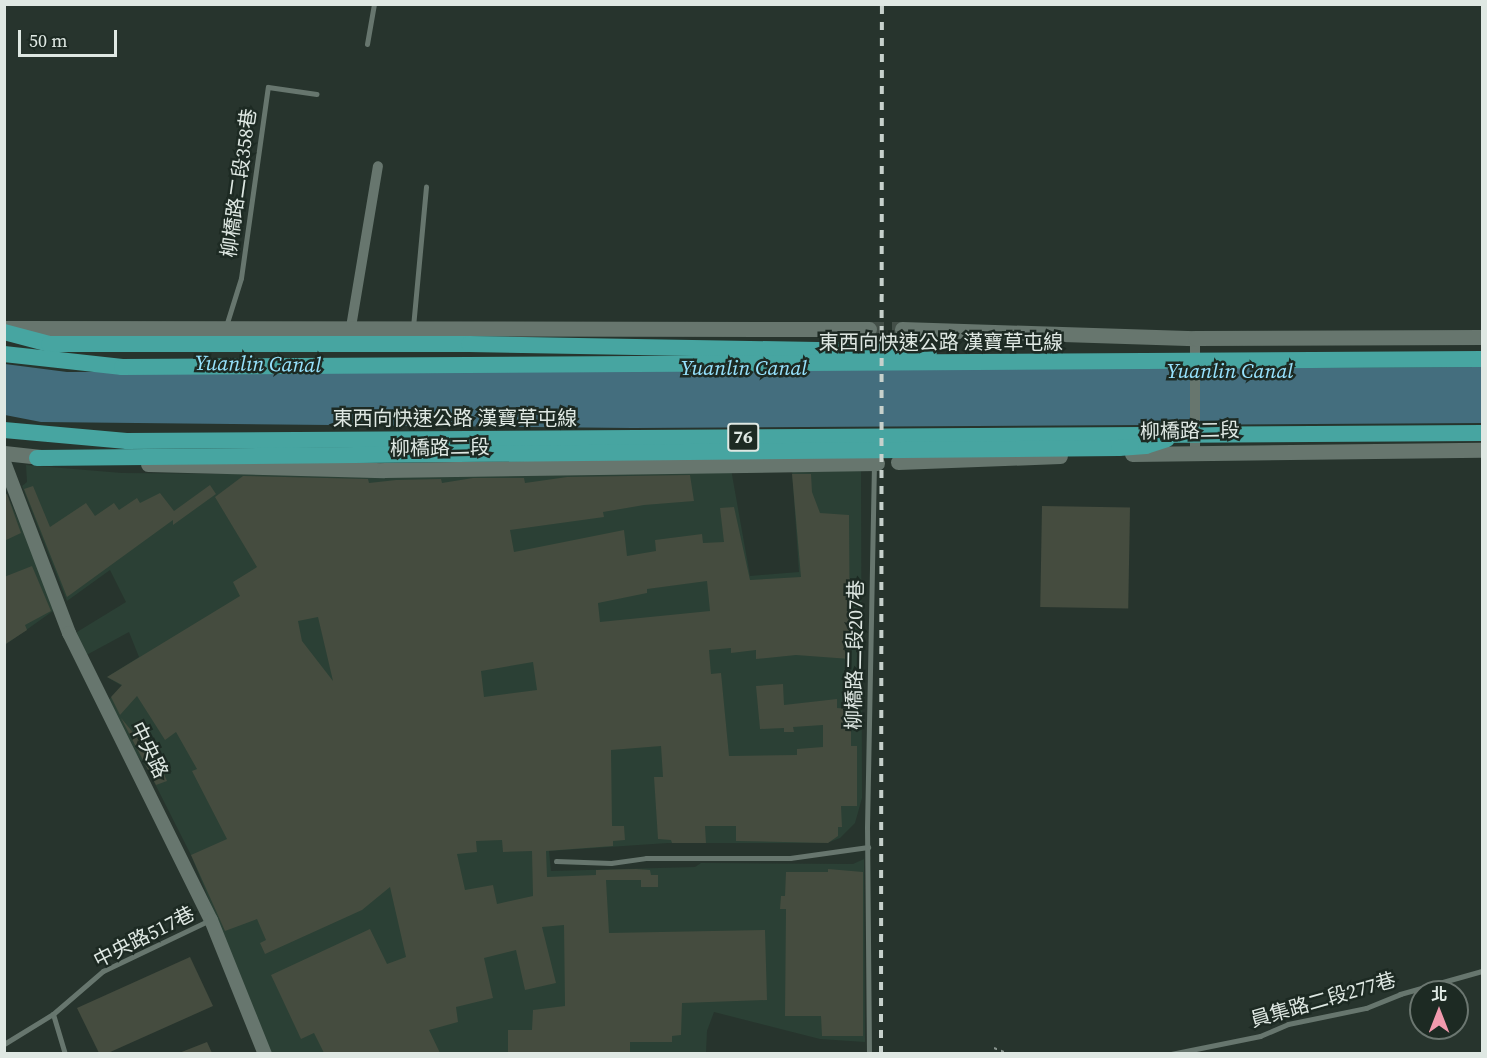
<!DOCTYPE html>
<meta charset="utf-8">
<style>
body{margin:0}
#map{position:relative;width:1487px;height:1058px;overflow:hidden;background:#27342d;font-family:"Source Serif 4","Noto Sans TC",serif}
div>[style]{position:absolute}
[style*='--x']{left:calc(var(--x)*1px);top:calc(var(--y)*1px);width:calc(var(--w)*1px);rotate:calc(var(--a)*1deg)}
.built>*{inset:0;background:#2b4035}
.water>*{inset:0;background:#446e7e}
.building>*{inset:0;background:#454c3f;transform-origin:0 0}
.secondary-tunnel>*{height:15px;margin-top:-7.5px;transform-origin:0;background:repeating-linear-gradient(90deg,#434f48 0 15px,transparent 0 23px)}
.path>*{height:2px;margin-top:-1px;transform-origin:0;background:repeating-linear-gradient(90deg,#87928c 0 3px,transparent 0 7.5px)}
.service>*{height:5px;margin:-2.5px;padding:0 2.5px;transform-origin:2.5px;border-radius:2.5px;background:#67766e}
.minor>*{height:10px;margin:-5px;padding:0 5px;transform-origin:5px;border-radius:5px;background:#67766e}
.tertiary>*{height:14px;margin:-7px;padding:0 7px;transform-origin:7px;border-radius:7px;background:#67766e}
.secondary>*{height:15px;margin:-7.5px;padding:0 7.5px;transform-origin:7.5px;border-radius:7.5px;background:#67766e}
.trunk>*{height:16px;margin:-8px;padding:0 8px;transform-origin:8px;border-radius:8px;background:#47a5a1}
.rail>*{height:4px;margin-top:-2px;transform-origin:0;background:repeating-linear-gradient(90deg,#c7d1cc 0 8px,transparent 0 16px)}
span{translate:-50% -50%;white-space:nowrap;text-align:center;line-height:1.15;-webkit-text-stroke:5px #1d2a23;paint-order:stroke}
.shield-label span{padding:2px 4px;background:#1d2a23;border:2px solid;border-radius:4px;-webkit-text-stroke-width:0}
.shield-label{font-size:18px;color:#dfe8e3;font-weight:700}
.street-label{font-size:20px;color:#dfe8e3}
.water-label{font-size:21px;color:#97e2fd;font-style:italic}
.frame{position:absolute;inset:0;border:6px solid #dfe8e3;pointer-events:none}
.north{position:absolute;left:1409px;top:980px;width:60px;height:60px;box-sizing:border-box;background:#1d2a23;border:2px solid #6b7670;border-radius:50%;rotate:0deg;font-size:16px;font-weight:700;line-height:24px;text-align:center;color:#dfe8e3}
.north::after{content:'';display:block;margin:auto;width:21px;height:27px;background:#f29aae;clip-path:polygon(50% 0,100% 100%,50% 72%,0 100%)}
.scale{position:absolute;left:18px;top:30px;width:99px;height:27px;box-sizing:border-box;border:3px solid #dfe8e3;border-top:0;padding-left:8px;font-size:18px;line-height:21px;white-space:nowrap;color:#dfe8e3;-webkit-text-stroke:4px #1d2a23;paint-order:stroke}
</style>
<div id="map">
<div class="built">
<div style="clip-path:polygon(26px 465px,122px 473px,245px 474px,731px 469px,750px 576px,799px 572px,792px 470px,861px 470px,862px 798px,855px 823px,840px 838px,827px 843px,668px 843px,549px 851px,551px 871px,695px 867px,701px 863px,853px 864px,864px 859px,865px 1042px,820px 1039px,714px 1012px,707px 1031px,706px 1053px,271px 1053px,191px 855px,147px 768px,100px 709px,122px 686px,107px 677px,139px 657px,129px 632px,81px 658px,77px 632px,126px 602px,110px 570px,67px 601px,22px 486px,27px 482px)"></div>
<div style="clip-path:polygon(4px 488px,40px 568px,53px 611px,5px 645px)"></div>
</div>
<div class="water">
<div style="clip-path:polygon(5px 364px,67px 372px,1482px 367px,1482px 423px,633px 428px,41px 422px,5px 415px)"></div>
</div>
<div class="building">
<div style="clip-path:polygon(evenodd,792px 474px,811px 474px,812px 492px,820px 513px,849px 515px,850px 659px,796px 655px,756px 659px,756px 650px,731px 653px,731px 648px,709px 650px,711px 674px,721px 673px,729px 756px,797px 755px,797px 749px,823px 747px,823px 725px,793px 727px,794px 732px,784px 732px,784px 728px,760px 729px,756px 686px,783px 684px,784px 705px,837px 699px,837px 708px,851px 709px,851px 746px,857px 746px,857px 806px,841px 806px,842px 827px,838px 827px,838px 836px,828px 843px,736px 841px,736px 826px,705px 826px,706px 843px,672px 843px,671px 840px,658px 839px,654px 777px,663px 777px,661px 746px,611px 750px,612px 826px,624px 826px,625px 840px,613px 841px,613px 846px,546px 851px,547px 877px,596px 875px,596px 870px,636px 869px,650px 870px,651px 875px,658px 875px,658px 887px,641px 887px,641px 880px,606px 880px,609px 933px,765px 930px,767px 1000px,682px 1003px,681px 1035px,672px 1036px,672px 1042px,630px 1042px,630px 1053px,508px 1053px,508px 1030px,532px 1030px,533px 1010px,565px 1006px,564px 925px,542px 927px,556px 983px,525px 990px,516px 950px,484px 958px,493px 998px,456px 1007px,458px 1022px,429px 1030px,440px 1053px,324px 1053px,314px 1033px,301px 1039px,271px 975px,370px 929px,387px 964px,406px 957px,390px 887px,362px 910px,265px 954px,260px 943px,266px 940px,257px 919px,225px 931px,191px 855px,227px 839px,192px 771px,197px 769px,176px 732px,165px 740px,137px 696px,120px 715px,111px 697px,122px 685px,107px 677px,240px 596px,233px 582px,257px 567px,215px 497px,243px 476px,368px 479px,369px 483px,396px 480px,441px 479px,442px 483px,473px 478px,524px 478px,525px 483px,567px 477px,690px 475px,694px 501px,644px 505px,603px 512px,604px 517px,510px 530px,514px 552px,624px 530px,627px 556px,656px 551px,655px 540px,702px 534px,703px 543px,724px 542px,720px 508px,734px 507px,750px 580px,801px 577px,792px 474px,707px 581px,710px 611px,600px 622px,598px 603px,647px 593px,647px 589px,707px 581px,792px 474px,318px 617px,333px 681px,302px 641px,298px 621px,318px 617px,792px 474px,533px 662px,537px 690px,484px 697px,481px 671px,533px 662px,792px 474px,502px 840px,503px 852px,532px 851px,533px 896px,497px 904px,493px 885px,465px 890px,457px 854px,477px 852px,476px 841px,502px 840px)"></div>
<div style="clip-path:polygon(210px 485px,216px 494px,173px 525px,173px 520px,67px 597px,24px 489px,33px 486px,50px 527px,86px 503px,95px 516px,114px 503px,119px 510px,137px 498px,140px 503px,160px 493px,174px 511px)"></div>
<div style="clip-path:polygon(7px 494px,21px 533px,4px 541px,4px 495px)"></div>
<div style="left:1042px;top:506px;width:88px;height:101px;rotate:1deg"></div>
<div style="clip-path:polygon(32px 566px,51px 611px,25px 625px,27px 630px,4px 645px,4px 577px)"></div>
<div style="clip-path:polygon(121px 718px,160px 765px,167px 781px,156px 785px)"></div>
<div style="clip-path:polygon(828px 869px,863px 872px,863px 1036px,822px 1036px,821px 1016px,785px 1016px,786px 909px,780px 909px,781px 896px,785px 896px,786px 872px,828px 872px)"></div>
<div style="clip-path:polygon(190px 957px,213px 1006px,108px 1053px,99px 1053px,77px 1008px)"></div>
<div style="clip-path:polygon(207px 1042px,212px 1053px,179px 1053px)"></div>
</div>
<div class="secondary-tunnel">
<div style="--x:869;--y:329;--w:33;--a:0"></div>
</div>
<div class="path">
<div style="--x:994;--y:1048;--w:16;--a:22"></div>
</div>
<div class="service">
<div style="--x:367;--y:44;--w:41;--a:-80.1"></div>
<div style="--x:226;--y:326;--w:50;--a:-72.6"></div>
<div style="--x:241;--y:278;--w:193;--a:-82"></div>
<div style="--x:268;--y:87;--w:49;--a:8.3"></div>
<div style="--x:413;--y:327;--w:141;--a:-84.7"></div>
<div style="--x:556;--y:861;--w:55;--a:2.1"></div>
<div style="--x:611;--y:863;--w:35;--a:-8"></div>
<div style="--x:646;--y:858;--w:144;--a:0"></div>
<div style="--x:790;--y:858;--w:79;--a:-8"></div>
<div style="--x:53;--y:1014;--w:42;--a:73.3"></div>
<div style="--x:4;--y:1044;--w:57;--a:-31.5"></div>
<div style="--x:53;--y:1014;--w:66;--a:-40.7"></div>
<div style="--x:103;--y:971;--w:119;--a:-25.5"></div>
<div style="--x:869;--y:1054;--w:226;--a:-90.5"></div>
<div style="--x:867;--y:828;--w:364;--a:-88.9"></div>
<div style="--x:1171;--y:1054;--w:91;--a:-11.4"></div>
<div style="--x:1260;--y:1036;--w:30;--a:-23"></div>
<div style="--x:1288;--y:1024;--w:80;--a:-11.6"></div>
<div style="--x:1366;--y:1008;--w:37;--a:-22"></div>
<div style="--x:1400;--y:994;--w:85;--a:-15.7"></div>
</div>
<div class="minor">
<div style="--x:351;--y:327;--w:163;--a:-80.5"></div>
<div style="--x:1195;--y:338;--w:113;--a:90"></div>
</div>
<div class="tertiary">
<div style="--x:4;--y:462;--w:183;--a:69.2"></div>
<div style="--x:69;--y:633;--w:320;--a:63.7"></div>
<div style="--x:211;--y:920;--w:144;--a:68.1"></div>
</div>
<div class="secondary">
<div style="--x:4;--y:328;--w:865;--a:0.07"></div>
<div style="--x:902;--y:329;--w:293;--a:1.8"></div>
<div style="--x:1195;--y:338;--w:287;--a:-0.2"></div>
<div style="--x:4;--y:453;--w:46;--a:6.2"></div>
<div style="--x:1132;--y:454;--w:350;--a:-0.7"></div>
<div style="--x:898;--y:462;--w:162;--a:-2.1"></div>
<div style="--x:148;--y:464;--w:236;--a:1.5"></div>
<div style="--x:384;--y:470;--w:493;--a:-0.8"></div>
</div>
<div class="trunk">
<div style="--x:4;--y:332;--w:47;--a:14.9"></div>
<div style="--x:49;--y:344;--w:420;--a:0"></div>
<div style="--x:469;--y:344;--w:460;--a:1"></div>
<div style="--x:4;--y:354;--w:119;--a:6.3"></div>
<div style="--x:122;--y:367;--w:1360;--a:-0.34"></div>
<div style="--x:4;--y:430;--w:123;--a:5.1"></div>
<div style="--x:127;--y:441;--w:1355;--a:-0.34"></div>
<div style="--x:37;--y:458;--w:1082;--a:-0.53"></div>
<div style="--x:1119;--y:448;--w:27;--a:-4"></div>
<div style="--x:1146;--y:446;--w:22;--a:-18"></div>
</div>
<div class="rail">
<div style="--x:881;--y:1054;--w:1050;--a:-89.95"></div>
</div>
<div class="shield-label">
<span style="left:743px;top:437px">76</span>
</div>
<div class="street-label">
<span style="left:239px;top:183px;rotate:-82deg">柳橋路二段358巷</span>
<span style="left:941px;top:342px">東西向快速公路 漢寶草屯線</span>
<span style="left:455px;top:418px">東西向快速公路 漢寶草屯線</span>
<span style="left:1190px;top:431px;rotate:-1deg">柳橋路二段</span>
<span style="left:440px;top:448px;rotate:-1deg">柳橋路二段</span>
<span style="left:855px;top:655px;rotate:-89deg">柳橋路二段207巷</span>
<span style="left:149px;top:750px;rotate:64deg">中央路</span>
<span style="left:144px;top:937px;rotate:-27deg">中央路517巷</span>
<span style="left:1323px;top:1000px;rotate:-16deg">員集路二段277巷</span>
</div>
<div class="water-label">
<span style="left:258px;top:364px;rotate:1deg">Yuanlin Canal</span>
<span style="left:744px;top:368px">Yuanlin Canal</span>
<span style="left:1230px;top:371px">Yuanlin Canal</span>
</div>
<div class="frame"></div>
<div class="north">北</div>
<div class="scale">50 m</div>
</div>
